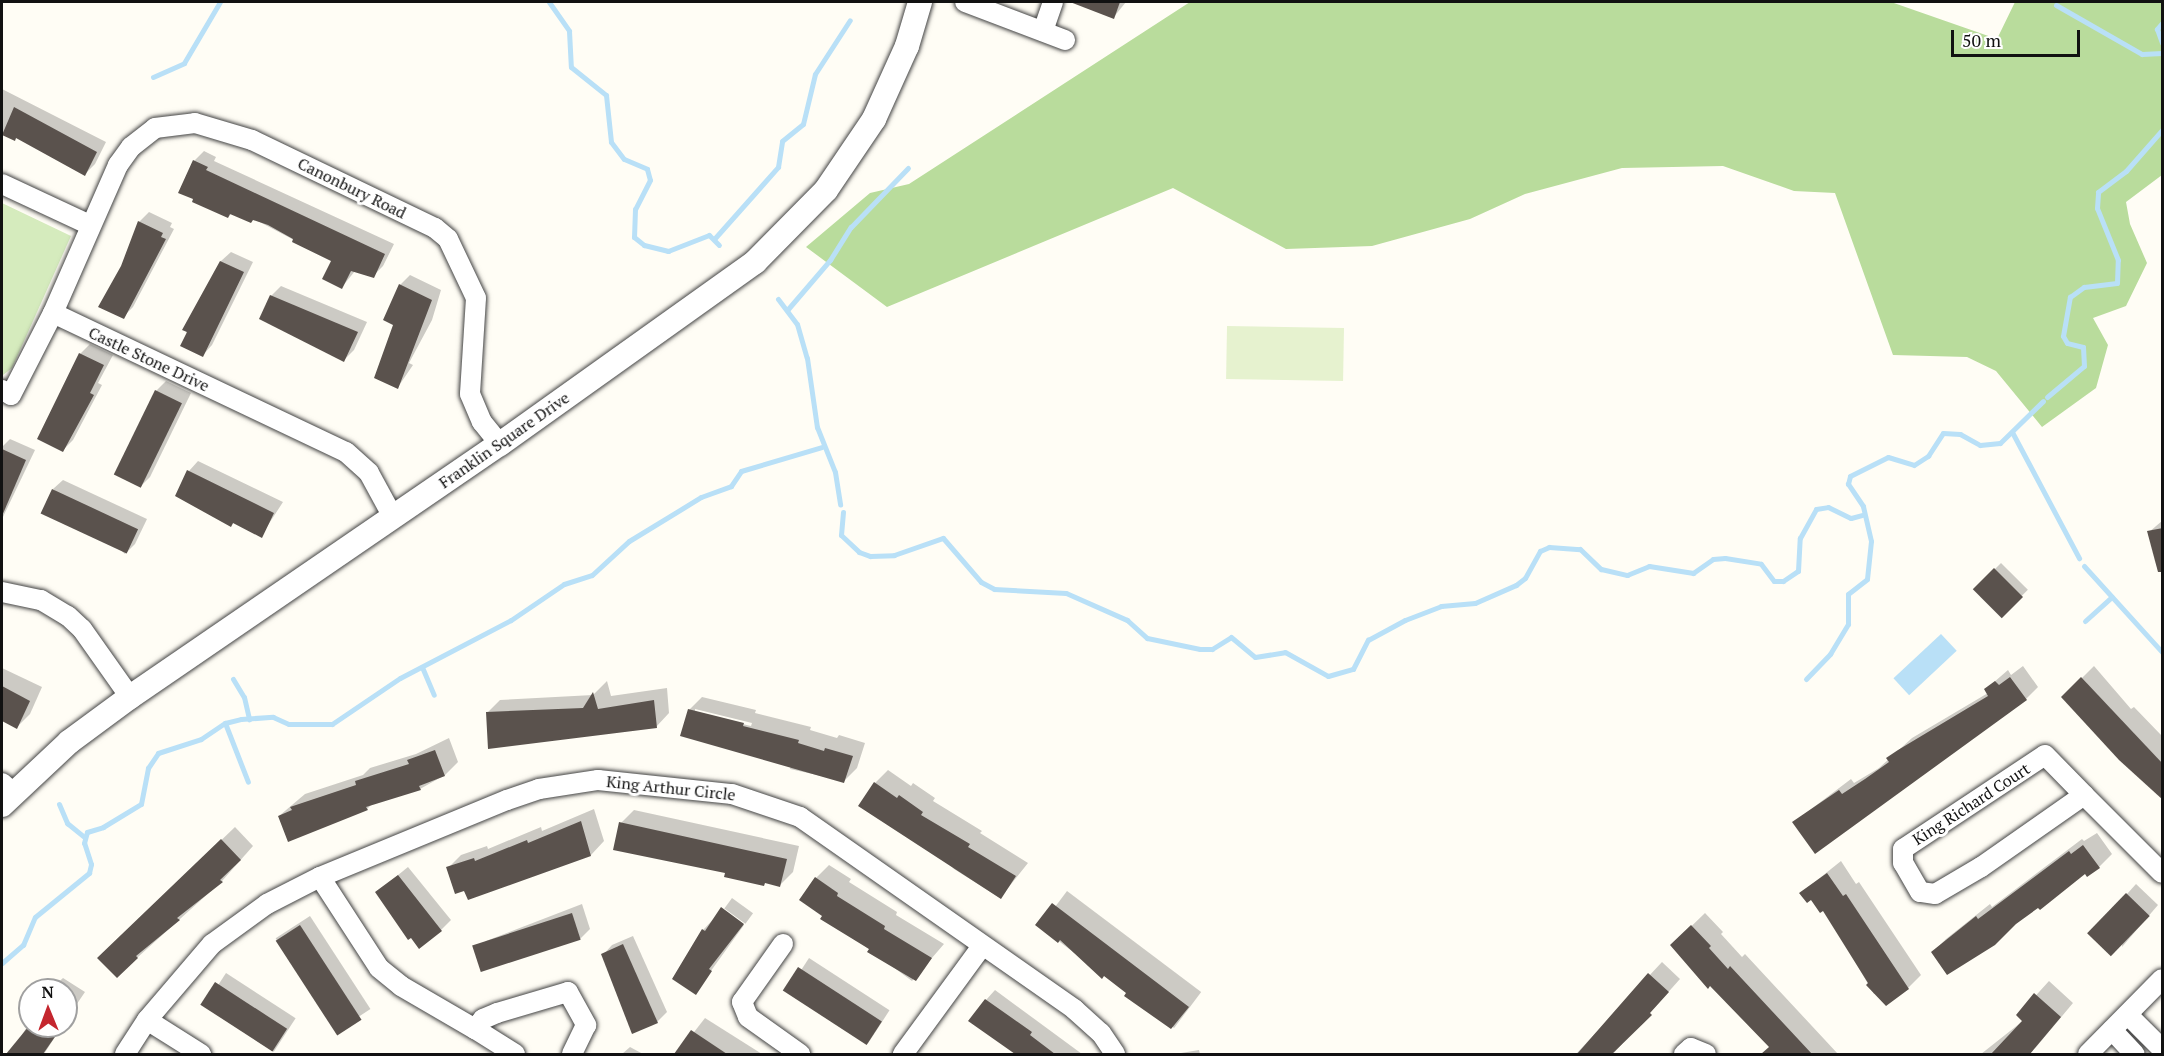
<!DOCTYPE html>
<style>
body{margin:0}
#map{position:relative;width:2164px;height:1056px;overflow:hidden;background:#fffdf5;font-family:"PT Serif",serif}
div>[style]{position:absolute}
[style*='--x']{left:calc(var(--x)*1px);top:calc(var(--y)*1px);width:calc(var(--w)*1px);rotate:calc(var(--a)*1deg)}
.green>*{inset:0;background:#d5ebbd}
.forest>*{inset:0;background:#b9dc9c}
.pitch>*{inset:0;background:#e6f2cf;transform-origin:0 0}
.water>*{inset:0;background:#b9e0f7;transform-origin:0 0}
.shadow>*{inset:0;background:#0003;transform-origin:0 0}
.stream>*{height:5px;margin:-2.5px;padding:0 2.5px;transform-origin:2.5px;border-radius:2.5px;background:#b9e0f7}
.building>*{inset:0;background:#5a524d;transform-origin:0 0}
.roads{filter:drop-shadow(0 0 2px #444) drop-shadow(0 0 2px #444)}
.minor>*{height:20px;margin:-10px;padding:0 10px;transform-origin:10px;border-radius:10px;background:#fff}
.tertiary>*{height:24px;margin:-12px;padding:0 12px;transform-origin:12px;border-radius:12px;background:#fff}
span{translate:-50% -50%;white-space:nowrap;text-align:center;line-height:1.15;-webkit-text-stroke:6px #fff;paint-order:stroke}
.street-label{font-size:16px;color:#111}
.frame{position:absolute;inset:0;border:3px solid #111;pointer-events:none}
.north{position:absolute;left:18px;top:978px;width:60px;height:60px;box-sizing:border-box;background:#fff;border:2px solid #a0a0a0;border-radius:50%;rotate:359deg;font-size:16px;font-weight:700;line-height:24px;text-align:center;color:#111}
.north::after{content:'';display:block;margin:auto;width:21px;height:27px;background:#c4262e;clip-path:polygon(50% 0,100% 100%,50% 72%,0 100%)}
.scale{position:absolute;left:1951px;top:30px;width:129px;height:27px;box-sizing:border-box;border:3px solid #111;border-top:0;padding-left:8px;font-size:18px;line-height:21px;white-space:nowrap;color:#111;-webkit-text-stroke:4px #fff;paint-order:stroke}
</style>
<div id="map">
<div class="green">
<div style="clip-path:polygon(2px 203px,71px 236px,12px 368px,3px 375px)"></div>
</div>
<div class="forest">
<div style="clip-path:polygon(1190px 2px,1891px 2px,1997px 39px,2015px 2px,2162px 2px,2162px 175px,2126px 202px,2130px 224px,2147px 263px,2126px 306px,2093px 318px,2108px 345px,2096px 388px,2042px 427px,1996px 371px,1967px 357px,1893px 355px,1835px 193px,1794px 191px,1723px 166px,1622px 168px,1525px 194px,1470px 219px,1372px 246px,1286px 249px,1173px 188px,887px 307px,806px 247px,870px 193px,909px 184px)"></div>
</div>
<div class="pitch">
<div style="left:1344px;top:328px;width:53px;height:117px;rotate:91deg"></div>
</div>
<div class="water">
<div style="left:1941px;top:634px;width:23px;height:65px;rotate:47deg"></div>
</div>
<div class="shadow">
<div style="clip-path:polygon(1092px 2px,1126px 2px,1113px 18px,1089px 8px)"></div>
<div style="clip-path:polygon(2px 89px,106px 142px,95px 164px,85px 174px,17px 137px,14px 140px,2px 133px)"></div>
<div style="clip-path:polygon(204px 151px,216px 157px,214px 161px,394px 244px,383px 266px,373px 276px,355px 271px,342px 287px,332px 260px,254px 219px,232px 213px,228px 217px,194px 161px)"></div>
<div style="clip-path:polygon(149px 212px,172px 223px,170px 227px,174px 229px,133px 307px,123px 317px,122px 267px,139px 222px)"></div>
<div style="clip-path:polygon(231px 252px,253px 262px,212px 345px,203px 355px,184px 329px,221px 261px)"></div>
<div style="clip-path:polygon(410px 275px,441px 290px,432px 320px,409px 363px,413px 365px,398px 387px,395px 324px,400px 285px)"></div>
<div style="clip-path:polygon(281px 286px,367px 322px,354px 350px,344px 360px,271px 296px)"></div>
<div style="clip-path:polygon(90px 344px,113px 355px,98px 383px,102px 385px,73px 440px,63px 450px,80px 354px)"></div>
<div style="clip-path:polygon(166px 381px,191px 393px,150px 477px,140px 487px,156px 391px)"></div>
<div style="clip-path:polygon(10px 439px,35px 450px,2px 519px,2px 447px)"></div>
<div style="clip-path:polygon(198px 461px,283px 502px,261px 536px,234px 522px,231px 526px,189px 471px)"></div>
<div style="clip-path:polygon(63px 480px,147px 519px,135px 544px,125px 554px,53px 489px)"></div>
<div style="clip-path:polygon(2162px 521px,2162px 565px,2149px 532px)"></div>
<div style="left:2001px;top:563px;width:38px;height:37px;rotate:45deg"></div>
<div style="clip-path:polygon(2023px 666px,2038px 687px,2026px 699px,1794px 822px,1851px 779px,1854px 783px,1879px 768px,1912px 738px,1988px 693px,1986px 689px,2008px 670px,2011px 675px)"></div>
<div style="clip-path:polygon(2094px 666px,2131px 709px,2134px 707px,2162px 736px,2162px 798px,2063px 697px)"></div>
<div style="clip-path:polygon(2px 668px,42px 687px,30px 714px,17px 727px,2px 720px)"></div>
<div style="clip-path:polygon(607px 681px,611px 696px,667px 688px,669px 713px,656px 727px,487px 713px,500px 700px,593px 695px)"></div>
<div style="clip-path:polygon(evenodd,702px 697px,756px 710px,755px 713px,811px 727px,810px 730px,837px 738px,839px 735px,865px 743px,857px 768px,844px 781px,790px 769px,791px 766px,689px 710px,702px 697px,695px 709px,752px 723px,751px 726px,695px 713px,695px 709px)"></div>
<div style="clip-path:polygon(449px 738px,458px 762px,445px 775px,420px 789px,373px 803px,367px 809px,279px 816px,305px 794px,363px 775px,370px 768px,416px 754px)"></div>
<div style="clip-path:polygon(888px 770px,911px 786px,913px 783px,935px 798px,933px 801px,982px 831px,980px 833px,1028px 863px,1000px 898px,954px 869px,875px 783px)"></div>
<div style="clip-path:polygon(594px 809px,604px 841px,591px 855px,469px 898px,448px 868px,461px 855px,487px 846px,488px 849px,541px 827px,542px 831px)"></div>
<div style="clip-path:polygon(634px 810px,799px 846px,793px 872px,780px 885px,727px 872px,621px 823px)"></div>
<div style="clip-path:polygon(235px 827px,253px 846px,222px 881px,117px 976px,112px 945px)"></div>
<div style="clip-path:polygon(2097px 833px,2112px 854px,2099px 867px,2085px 872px,1948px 974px,1933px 952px,1946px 939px,1990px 904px,1992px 907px,2082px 839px,2084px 841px)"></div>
<div style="clip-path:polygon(1841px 861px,1856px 884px,1859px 882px,1921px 975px,1908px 988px,1874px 994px,1824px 909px,1801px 893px)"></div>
<div style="clip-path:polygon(829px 865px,851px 879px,849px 882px,897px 912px,896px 915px,944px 944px,912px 981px,824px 916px,816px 878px)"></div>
<div style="clip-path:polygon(408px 867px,451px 920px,441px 930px,411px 936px,377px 892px)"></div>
<div style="clip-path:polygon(2136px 884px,2158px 905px,2122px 947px,2127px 894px)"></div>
<div style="left:1067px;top:891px;width:168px;height:45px;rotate:37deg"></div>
<div style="left:732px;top:898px;width:26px;height:13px;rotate:36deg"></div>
<div style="clip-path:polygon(582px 904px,590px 929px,580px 939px,476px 951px,486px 941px)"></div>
<div style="clip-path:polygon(722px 910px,744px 925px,695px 993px,674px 978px,703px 930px)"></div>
<div style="clip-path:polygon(1705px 913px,1723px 932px,1721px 934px,1742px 957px,1745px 954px,1838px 1054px,1774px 1054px,1769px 1049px,1771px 1047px,1672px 945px)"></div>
<div style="left:310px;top:916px;width:111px;height:41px;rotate:57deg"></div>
<div style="clip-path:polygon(633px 936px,667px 1012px,657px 1022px,603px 955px,612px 945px)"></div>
<div style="left:809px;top:958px;width:96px;height:40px;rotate:33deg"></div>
<div style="clip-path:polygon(1662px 962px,1680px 979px,1613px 1054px,1576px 1054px)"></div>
<div style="left:226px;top:973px;width:83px;height:40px;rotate:33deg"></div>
<div style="clip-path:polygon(63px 978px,85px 992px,66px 1020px,66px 990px,50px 990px)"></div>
<div style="clip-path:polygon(2049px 981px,2073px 1003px,2037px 1046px,2029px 1054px,1981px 1054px,2024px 1020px,2018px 1015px)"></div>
<div style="clip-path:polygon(995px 990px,1082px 1054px,1016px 1054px,986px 1000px)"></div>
<div style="clip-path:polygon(705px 1018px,762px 1054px,677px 1054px)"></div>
<div style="clip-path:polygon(30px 1022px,30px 1026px,62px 1026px,44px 1054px,10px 1054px)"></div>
<div style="clip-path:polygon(630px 1047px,643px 1054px,622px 1054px)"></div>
<div style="clip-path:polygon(1199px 1050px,1200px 1054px,1175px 1054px)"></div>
</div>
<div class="stream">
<div style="--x:549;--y:2;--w:35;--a:55"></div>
<div style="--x:569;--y:31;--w:36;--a:87"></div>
<div style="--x:571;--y:67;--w:45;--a:38.7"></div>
<div style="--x:606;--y:95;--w:47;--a:83.9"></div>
<div style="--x:611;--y:142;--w:21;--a:53"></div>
<div style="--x:624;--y:159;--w:25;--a:23"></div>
<div style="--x:647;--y:169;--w:11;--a:75"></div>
<div style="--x:650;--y:180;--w:33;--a:117"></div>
<div style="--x:635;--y:209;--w:28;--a:92"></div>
<div style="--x:634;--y:237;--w:13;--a:39"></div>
<div style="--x:644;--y:245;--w:25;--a:14"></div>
<div style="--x:668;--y:251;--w:44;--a:-21.3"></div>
<div style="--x:709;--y:235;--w:14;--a:45"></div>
<div style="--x:2056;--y:5;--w:99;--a:29.7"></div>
<div style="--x:2142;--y:54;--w:20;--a:-3"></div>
<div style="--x:2162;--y:23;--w:8;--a:130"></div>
<div style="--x:2157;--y:29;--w:15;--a:70"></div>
<div style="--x:153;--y:77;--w:34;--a:-24"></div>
<div style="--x:184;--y:63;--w:71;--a:-59.5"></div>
<div style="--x:715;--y:238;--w:95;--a:-48.4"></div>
<div style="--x:778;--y:167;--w:26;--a:-81"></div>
<div style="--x:782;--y:141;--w:27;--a:-39"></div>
<div style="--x:803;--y:124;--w:51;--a:-76.5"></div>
<div style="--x:815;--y:74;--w:64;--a:-57.1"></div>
<div style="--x:778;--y:299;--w:31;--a:53"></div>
<div style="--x:797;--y:324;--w:35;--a:74"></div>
<div style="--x:807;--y:358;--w:70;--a:81.8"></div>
<div style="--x:817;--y:427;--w:48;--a:68.2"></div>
<div style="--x:835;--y:472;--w:33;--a:81"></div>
<div style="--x:788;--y:309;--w:65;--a:-49.4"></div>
<div style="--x:830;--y:260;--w:39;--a:-58"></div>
<div style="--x:851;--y:227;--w:82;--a:-46"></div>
<div style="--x:2047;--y:397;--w:48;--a:-40"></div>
<div style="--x:2084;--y:366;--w:19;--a:-93"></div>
<div style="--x:2083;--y:347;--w:16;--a:-166"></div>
<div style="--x:2067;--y:343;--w:8;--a:-120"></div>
<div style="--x:2063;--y:336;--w:40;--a:-80"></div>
<div style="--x:2070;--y:297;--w:17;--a:-36"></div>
<div style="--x:2084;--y:287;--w:33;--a:-7"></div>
<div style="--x:2117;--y:283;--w:23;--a:-88"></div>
<div style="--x:2118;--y:260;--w:56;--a:-112"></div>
<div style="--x:2097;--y:208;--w:16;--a:-86"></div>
<div style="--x:2098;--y:192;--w:35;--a:-37"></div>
<div style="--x:2126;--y:171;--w:55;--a:-48.7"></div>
<div style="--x:2012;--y:432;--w:143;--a:62"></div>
<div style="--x:843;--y:512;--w:23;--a:95"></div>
<div style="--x:841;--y:535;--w:25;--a:43"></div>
<div style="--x:859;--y:552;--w:12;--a:20"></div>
<div style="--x:870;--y:556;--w:24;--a:-2"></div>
<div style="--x:894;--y:555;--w:52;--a:-19.1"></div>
<div style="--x:943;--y:538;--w:58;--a:49.2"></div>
<div style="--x:981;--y:582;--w:15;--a:28"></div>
<div style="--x:994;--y:589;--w:72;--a:3.2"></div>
<div style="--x:1066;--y:593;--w:67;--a:23.9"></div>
<div style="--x:1127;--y:620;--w:27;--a:42"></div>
<div style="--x:1147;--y:638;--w:54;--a:11.7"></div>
<div style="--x:1200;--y:649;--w:12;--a:0"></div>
<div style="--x:1212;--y:649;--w:22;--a:-32"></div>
<div style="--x:1231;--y:637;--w:31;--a:40"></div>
<div style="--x:1255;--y:657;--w:30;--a:-9"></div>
<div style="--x:1285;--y:652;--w:49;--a:29.2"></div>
<div style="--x:1328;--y:676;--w:26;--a:-16"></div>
<div style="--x:1353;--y:669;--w:33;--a:-63"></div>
<div style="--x:1368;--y:640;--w:42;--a:-28.4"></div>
<div style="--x:1405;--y:620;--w:39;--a:-21"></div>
<div style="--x:1441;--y:606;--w:34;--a:-5"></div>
<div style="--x:1475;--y:603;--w:45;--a:-23.7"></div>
<div style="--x:1516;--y:585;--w:11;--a:-38"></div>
<div style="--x:1525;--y:578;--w:31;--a:-61"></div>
<div style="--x:1540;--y:551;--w:10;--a:-24"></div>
<div style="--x:1549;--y:547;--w:31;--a:4"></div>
<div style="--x:1580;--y:549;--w:29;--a:44"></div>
<div style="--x:1601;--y:569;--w:27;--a:13"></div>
<div style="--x:1627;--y:575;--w:24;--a:-22"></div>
<div style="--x:1649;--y:566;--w:45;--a:9"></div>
<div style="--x:1693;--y:573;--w:24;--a:-35"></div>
<div style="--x:1713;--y:559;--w:12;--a:-5"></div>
<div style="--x:1725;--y:558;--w:36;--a:9"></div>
<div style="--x:1761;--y:564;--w:21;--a:53"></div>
<div style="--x:1774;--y:581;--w:9;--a:0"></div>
<div style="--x:1783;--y:581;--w:18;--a:-34"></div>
<div style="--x:1798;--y:571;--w:33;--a:-87"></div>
<div style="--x:1800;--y:538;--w:33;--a:-61"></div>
<div style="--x:1816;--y:509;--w:12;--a:-9"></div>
<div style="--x:1828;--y:507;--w:25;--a:26"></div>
<div style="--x:1851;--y:518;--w:11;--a:-15"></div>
<div style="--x:2084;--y:566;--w:116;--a:47.8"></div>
<div style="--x:2085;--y:621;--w:36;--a:-42"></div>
<div style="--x:422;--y:667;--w:30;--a:67"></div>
<div style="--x:233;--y:679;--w:21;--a:59"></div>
<div style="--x:244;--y:697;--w:23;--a:77"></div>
<div style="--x:1806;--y:679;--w:35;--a:-46"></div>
<div style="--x:1830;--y:654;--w:35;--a:-59"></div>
<div style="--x:1848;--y:624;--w:30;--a:-90"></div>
<div style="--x:1848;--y:594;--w:24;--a:-38"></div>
<div style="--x:1867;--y:579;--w:38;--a:-84"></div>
<div style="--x:1871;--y:541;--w:36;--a:-103"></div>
<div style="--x:1863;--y:506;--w:27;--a:-124"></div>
<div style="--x:1848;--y:484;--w:8;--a:-76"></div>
<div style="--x:1850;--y:476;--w:42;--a:-26.6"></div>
<div style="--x:1888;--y:457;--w:27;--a:17"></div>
<div style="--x:1914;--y:465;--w:17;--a:-33"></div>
<div style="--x:1928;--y:456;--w:27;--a:-57"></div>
<div style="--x:1943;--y:433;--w:17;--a:3"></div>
<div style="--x:1960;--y:434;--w:23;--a:29"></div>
<div style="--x:1980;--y:445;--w:20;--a:-6"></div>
<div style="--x:2000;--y:443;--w:60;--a:-44.3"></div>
<div style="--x:225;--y:723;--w:63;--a:68.7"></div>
<div style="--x:59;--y:804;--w:21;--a:67"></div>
<div style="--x:67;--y:823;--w:22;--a:39"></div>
<div style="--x:2;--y:963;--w:28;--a:-41"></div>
<div style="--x:23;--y:945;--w:30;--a:-67"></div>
<div style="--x:35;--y:917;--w:70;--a:-39.2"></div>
<div style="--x:89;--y:873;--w:9;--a:-77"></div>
<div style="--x:91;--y:864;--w:22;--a:-108"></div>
<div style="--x:84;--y:843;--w:11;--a:-75"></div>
<div style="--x:87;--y:832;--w:17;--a:-17"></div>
<div style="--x:103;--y:827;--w:44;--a:-31.2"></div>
<div style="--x:141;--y:804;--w:37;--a:-79"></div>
<div style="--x:148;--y:768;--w:18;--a:-56"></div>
<div style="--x:158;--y:753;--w:45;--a:-18"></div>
<div style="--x:201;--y:739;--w:29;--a:-34"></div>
<div style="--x:225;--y:723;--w:16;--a:-14"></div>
<div style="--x:241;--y:719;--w:32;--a:-4"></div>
<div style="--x:273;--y:717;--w:17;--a:24"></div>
<div style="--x:289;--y:724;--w:43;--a:0"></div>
<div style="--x:332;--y:724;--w:82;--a:-34.1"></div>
<div style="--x:400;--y:678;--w:125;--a:-27.6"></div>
<div style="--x:511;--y:620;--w:64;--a:-34.2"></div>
<div style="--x:564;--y:584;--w:29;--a:-18"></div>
<div style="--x:592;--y:575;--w:50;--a:-42.6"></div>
<div style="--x:629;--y:541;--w:84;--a:-31.4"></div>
<div style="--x:701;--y:497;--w:32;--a:-20"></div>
<div style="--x:731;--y:486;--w:18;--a:-56"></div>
<div style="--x:741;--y:471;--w:84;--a:-16.5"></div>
</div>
<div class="building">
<div style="clip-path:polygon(1070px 2px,1120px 2px,1114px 19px)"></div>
<div style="clip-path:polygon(14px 107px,97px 152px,85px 176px,16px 138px,15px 141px,2px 135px)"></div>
<div style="clip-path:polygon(193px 160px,208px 167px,206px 170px,385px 254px,374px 278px,351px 271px,342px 289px,322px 279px,331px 261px,292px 242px,293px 239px,268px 225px,253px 220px,251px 223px,230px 214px,228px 218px,192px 202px,193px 199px,178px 193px)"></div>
<div style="clip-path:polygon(138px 221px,163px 233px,161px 237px,166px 239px,124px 319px,98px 307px,121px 266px)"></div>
<div style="clip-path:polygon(220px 261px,244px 272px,203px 357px,180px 346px,187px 332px,182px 330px)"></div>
<div style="clip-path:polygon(399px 284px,432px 300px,398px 389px,374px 378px,393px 325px,383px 320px)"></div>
<div style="clip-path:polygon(270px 295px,358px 332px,344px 362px,259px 319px)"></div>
<div style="clip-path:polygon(79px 353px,104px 365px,90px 393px,94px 395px,63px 452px,37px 439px)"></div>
<div style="left:155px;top:390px;width:30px;height:94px;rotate:26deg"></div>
<div style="clip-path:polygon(2px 449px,26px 460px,2px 516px)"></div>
<div style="clip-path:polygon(187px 470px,274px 513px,262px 538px,233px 523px,231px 527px,175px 496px)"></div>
<div style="left:52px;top:489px;width:95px;height:27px;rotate:25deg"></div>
<div style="clip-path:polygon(2163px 528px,2163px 572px,2158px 572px,2147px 531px)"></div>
<div style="left:1994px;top:568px;width:41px;height:30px;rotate:45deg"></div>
<div style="clip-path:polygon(2010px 677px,2027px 700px,1815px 854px,1792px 822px,1839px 790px,1842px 794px,1865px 779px,1889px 762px,1886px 758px,1898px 750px,1988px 696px,1984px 689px,1995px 681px,1999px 685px)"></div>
<div style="clip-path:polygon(2081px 677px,2163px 764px,2163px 800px,2119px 760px,2061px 697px)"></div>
<div style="clip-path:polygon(2px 686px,30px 701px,17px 729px,2px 721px)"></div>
<div style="clip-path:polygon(593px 692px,598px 709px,654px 700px,657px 728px,488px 749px,486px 712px,583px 708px)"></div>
<div style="clip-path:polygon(688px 709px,744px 723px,743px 726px,799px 740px,798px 743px,824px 751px,825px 748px,853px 756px,844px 783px,680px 736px)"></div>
<div style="clip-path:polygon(435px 750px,445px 776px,419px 786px,421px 790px,366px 807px,368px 810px,288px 842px,278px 816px,292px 810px,290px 807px,356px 785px,355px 781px,409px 764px,407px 760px)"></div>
<div style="clip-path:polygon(874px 782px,897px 798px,899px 795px,923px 812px,921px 815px,970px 844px,968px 847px,1016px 876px,1001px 899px,858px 806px)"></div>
<div style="clip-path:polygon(581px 821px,591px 856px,468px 900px,464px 891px,455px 894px,446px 867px,474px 858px,475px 861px,527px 840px,528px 843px)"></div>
<div style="clip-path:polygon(619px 822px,787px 859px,780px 887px,765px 883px,764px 886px,724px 877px,725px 873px,613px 850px)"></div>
<div style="clip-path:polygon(221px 839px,241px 860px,220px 880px,223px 882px,177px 918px,180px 920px,136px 956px,138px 958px,117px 978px,97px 958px)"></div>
<div style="clip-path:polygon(2083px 845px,2100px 868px,2087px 877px,2085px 874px,2040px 910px,2038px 908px,2016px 924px,1995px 945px,1947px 975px,1931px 952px,1976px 916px,1978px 919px,2069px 851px,2071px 854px)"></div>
<div style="clip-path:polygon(1827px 873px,1843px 896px,1846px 894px,1909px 989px,1886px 1006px,1866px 985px,1868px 983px,1823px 911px,1820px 913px,1811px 900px,1807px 903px,1799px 893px)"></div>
<div style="clip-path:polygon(398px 875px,442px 931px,419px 949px,411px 938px,408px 940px,375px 892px)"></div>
<div style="clip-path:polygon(815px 877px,838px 893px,837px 896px,885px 926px,884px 929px,932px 958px,916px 981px,867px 952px,869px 949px,820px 919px,822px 916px,799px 900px)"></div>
<div style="left:2126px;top:893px;width:33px;height:56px;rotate:44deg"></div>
<div style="clip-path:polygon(1052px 903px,1189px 1007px,1171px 1029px,1124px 996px,1126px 993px,1104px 976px,1102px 979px,1060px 940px,1058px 943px,1035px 925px)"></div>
<div style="clip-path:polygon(721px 907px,744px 924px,709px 969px,712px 971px,696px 995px,672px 979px,702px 929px,705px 931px)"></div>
<div style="left:572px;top:913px;width:28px;height:105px;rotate:72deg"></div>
<div style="left:300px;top:925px;width:113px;height:29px;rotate:57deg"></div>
<div style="clip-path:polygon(1691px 925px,1711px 946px,1709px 948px,1728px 969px,1730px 966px,1812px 1054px,1761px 1054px,1769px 1047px,1710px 986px,1708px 989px,1670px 945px)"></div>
<div style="clip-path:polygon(623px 944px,658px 1023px,632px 1034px,601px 954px)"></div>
<div style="left:798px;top:967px;width:100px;height:28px;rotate:33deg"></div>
<div style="clip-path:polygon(1648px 973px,1669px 992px,1650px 1013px,1652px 1015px,1612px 1054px,1577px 1054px)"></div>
<div style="left:215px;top:982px;width:86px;height:27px;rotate:33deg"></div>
<div style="clip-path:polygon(2034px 993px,2061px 1017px,2030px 1054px,1991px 1054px,2022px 1021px,2016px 1015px)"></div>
<div style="clip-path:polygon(985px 999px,1032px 1032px,1030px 1035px,1055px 1054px,1015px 1054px,968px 1021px)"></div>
<div style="clip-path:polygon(29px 1026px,51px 1026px,59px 1031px,43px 1054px,6px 1054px)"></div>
<div style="clip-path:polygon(691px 1030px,727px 1054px,674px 1054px)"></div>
</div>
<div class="roads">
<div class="minor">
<div style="--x:965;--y:2;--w:107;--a:20.8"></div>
<div style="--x:1043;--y:31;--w:31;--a:-71"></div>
<div style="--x:2;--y:184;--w:97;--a:25"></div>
<div style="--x:53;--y:313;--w:324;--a:25.4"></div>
<div style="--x:346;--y:452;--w:31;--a:42"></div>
<div style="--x:369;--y:473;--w:50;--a:61.4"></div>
<div style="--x:2;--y:390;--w:10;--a:29"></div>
<div style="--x:11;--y:395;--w:92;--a:-62.9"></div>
<div style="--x:53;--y:313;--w:162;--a:-66.3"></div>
<div style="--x:118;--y:165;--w:22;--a:-54"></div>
<div style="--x:131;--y:147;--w:31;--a:-38"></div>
<div style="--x:155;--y:128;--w:40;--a:-7.1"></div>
<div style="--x:195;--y:123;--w:59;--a:16.6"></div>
<div style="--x:252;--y:140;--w:203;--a:25.7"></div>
<div style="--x:435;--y:228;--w:17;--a:40"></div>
<div style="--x:448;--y:239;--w:65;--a:64.6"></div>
<div style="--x:476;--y:298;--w:96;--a:93.6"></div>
<div style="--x:470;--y:394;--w:30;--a:67"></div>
<div style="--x:482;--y:422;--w:28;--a:51"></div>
<div style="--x:2;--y:592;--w:40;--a:12"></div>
<div style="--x:41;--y:600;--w:31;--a:31"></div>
<div style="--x:68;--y:616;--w:19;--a:43"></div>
<div style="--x:82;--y:629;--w:83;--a:54.8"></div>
<div style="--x:2;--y:783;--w:15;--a:42"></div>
<div style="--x:2084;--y:795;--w:126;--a:145"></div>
<div style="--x:1981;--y:867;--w:53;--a:149.6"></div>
<div style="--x:1935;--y:894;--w:15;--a:-172"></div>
<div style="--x:1920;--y:892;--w:34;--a:-120"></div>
<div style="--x:1903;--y:863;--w:14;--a:-90"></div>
<div style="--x:1903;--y:849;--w:170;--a:-33.5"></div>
<div style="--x:2045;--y:755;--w:56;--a:45.7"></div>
<div style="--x:2084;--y:795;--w:110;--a:45"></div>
<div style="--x:320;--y:877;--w:108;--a:57"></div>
<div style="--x:379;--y:968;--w:28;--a:39"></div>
<div style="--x:401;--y:986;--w:86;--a:30.2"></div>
<div style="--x:783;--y:944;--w:71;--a:125.3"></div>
<div style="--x:742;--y:1002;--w:16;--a:68"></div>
<div style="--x:748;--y:1017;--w:64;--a:35.4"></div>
<div style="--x:2128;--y:1015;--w:48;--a:45"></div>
<div style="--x:147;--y:1020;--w:64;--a:32.2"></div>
<div style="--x:2112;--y:1030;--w:33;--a:47"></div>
<div style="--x:125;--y:1054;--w:40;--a:-57.1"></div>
<div style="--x:147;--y:1020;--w:100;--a:-49.5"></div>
<div style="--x:212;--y:944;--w:68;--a:-36"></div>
<div style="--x:267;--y:904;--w:59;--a:-27"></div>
<div style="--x:320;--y:877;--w:202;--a:-22.4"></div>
<div style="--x:507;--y:800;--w:34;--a:-19"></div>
<div style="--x:539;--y:789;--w:60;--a:-8.7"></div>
<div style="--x:598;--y:780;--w:135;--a:6"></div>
<div style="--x:732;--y:794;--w:72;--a:18.7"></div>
<div style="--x:800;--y:817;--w:335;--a:35"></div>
<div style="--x:1074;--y:1009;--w:36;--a:42"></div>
<div style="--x:1101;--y:1033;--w:25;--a:56"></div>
<div style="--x:515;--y:1054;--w:47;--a:-148"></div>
<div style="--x:475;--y:1029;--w:13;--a:-51"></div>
<div style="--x:483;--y:1019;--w:15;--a:-23"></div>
<div style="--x:497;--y:1013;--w:74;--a:-16.5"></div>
<div style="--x:568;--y:992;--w:38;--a:61"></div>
<div style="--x:586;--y:1025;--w:32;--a:116"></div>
<div style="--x:903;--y:1054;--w:134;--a:-53.8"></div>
<div style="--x:1684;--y:1054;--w:9;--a:-41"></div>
<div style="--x:1691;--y:1048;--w:16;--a:22"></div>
<div style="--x:2088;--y:1054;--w:105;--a:-45.4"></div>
</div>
<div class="tertiary">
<div style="--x:2;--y:805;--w:92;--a:-43.2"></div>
<div style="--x:69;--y:742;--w:76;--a:-36.4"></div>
<div style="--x:130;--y:697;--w:448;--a:-34.4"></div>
<div style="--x:500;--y:444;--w:313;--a:-35.5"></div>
<div style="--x:755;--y:262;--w:101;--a:-45.4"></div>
<div style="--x:826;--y:190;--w:86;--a:-55.9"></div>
<div style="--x:874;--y:119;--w:80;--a:-65.7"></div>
<div style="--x:907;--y:46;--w:46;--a:-73.5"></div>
</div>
</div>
<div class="street-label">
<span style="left:352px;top:188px;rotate:26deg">Canonbury Road</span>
<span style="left:149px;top:359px;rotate:25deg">Castle Stone Drive</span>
<span style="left:504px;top:440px;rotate:-35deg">Franklin Square Drive</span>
<span style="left:671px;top:788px;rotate:6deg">King Arthur Circle</span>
<span style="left:1971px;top:804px;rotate:-33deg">King Richard Court</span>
</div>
<div class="frame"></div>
<div class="north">N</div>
<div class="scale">50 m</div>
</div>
